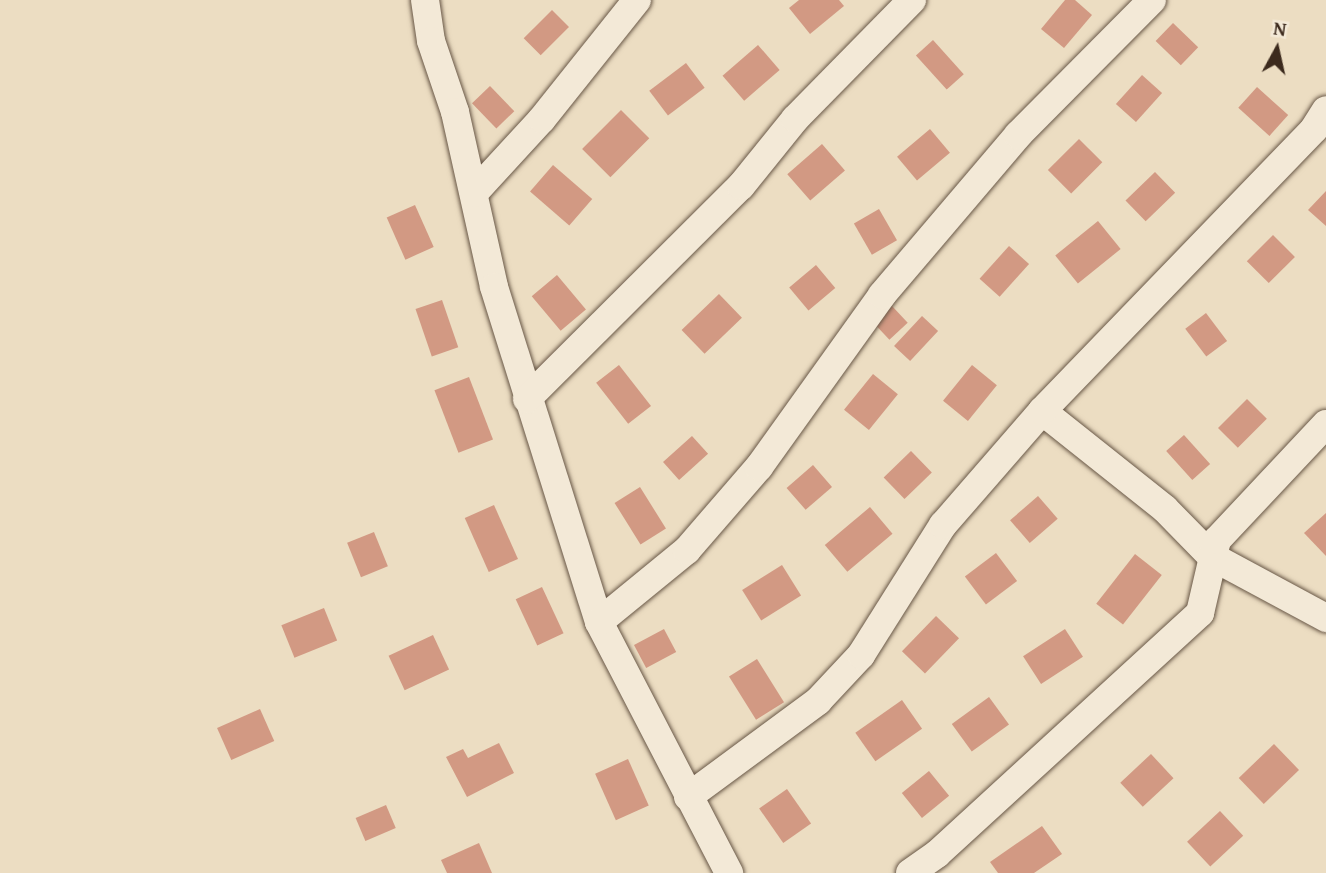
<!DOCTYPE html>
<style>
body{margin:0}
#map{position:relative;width:1326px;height:873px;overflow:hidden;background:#ecddc2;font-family:"Gentium Book Plus",serif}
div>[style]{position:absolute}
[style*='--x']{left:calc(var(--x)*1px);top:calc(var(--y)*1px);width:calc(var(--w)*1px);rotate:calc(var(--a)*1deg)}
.building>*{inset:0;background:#d29983;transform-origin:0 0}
.roads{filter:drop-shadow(0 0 2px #685746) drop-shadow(0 0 2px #685746)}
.street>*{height:28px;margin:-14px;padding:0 14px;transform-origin:14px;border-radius:14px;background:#f3e9d7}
span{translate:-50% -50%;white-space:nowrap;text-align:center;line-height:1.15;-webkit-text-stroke:6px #f3e9d7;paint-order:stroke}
.north{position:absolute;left:1242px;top:14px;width:70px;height:70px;-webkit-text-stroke:5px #f3e9d7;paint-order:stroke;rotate:8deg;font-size:19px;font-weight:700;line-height:28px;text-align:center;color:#3c2a1d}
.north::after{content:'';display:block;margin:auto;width:24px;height:32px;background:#3c2a1d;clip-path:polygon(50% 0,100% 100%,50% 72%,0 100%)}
</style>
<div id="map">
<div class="building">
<div style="clip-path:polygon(799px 0,839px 0,844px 6px,810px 34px,789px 8px)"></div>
<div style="clip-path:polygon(1065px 0,1075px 0,1092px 15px,1064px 48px,1041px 29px)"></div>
<div style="left:552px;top:10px;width:24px;height:40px;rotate:45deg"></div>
<div style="left:1173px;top:23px;width:35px;height:25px;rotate:44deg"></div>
<div style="left:933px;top:40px;width:46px;height:23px;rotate:48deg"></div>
<div style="left:758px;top:45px;width:33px;height:47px;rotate:49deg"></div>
<div style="left:686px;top:63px;width:31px;height:46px;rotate:53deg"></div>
<div style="left:1142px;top:75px;width:27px;height:39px;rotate:42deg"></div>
<div style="left:490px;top:86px;width:35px;height:25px;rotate:46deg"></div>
<div style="left:1257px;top:87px;width:42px;height:28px;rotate:42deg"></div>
<div style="left:621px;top:110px;width:40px;height:55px;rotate:45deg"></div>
<div style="left:930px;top:129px;width:31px;height:43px;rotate:50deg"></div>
<div style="left:1079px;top:139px;width:33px;height:44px;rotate:45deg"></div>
<div style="left:822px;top:144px;width:35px;height:46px;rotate:49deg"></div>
<div style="left:553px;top:165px;width:52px;height:35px;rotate:41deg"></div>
<div style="left:1155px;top:172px;width:29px;height:41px;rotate:46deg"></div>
<div style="clip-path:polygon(1326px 191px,1326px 226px,1308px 210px)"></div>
<div style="left:415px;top:205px;width:46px;height:31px;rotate:66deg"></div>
<div style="left:879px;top:209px;width:36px;height:29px;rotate:60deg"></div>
<div style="left:1098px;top:221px;width:36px;height:55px;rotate:51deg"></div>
<div style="left:1273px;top:235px;width:31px;height:37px;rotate:45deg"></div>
<div style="left:1009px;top:246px;width:27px;height:44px;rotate:42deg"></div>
<div style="left:816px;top:265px;width:30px;height:35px;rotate:50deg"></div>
<div style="left:557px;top:275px;width:45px;height:33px;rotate:50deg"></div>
<div style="left:719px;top:294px;width:33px;height:52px;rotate:46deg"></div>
<div style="left:442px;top:300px;width:50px;height:28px;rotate:71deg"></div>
<div style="left:892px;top:306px;width:23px;height:25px;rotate:47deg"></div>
<div style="left:1206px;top:313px;width:35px;height:26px;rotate:53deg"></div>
<div style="left:922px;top:316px;width:22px;height:41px;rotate:43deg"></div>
<div style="left:619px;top:365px;width:52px;height:29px;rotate:52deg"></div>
<div style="left:972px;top:365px;width:32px;height:46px;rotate:39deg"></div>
<div style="left:873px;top:374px;width:32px;height:46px;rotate:39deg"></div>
<div style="left:469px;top:377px;width:67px;height:37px;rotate:69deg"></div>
<div style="left:1247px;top:399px;width:28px;height:41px;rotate:45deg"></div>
<div style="left:1184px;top:435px;width:39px;height:24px;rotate:48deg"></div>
<div style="left:692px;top:436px;width:24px;height:39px;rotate:48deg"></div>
<div style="left:911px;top:451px;width:30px;height:38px;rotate:46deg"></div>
<div style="left:813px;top:465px;width:29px;height:35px;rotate:49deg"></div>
<div style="left:640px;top:487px;width:49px;height:30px;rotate:58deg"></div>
<div style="left:1038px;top:496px;width:30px;height:37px;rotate:49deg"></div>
<div style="left:494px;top:505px;width:59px;height:32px;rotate:66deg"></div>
<div style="left:870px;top:507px;width:35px;height:59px;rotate:50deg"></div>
<div style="clip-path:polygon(1326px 513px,1326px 556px,1304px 533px)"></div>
<div style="left:374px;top:532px;width:37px;height:29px;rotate:68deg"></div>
<div style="left:996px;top:553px;width:35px;height:39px;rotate:53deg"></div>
<div style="left:1135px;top:554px;width:34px;height:63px;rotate:38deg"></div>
<div style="left:782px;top:565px;width:36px;height:47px;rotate:58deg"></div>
<div style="left:542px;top:587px;width:51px;height:29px;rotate:65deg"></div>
<div style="left:324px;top:608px;width:35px;height:46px;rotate:68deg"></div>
<div style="left:936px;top:616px;width:32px;height:49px;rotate:44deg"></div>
<div style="left:664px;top:629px;width:26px;height:34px;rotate:62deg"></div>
<div style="left:1065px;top:629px;width:33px;height:50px;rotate:57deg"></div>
<div style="left:433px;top:635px;width:38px;height:49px;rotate:65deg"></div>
<div style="left:757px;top:659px;width:51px;height:33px;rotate:58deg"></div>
<div style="left:989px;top:697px;width:34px;height:46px;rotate:54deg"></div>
<div style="left:902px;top:700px;width:35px;height:57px;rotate:55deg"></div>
<div style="left:260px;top:709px;width:35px;height:47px;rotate:66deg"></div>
<div style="clip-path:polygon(499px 743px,514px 773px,467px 797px,446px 757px,463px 749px,468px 758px)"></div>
<div style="left:1274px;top:744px;width:36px;height:49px;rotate:46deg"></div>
<div style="left:1151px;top:754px;width:33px;height:42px;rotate:47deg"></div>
<div style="left:628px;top:759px;width:51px;height:36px;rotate:66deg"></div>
<div style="left:929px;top:771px;width:32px;height:35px;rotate:51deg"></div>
<div style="left:787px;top:789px;width:42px;height:34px;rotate:55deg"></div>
<div style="left:386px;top:805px;width:25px;height:33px;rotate:67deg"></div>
<div style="left:1220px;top:811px;width:34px;height:45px;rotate:47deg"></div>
<div style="clip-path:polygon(1042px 826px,1062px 854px,1034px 873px,998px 873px,990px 862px)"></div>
<div style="clip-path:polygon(479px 843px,492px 873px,447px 873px,441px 860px)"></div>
</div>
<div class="roads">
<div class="street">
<div style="--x:425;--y:0;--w:41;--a:81.7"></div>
<div style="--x:431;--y:41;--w:75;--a:71.3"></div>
<div style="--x:455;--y:112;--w:179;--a:77.4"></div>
<div style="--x:494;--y:287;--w:351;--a:72.6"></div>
<div style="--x:599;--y:622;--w:283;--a:62.6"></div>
<div style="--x:474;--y:193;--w:100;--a:-47.4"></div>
<div style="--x:542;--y:119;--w:152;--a:-51.4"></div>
<div style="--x:527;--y:399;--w:302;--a:-44.9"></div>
<div style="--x:741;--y:186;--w:86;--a:-51.1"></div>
<div style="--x:795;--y:119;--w:167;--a:-45.5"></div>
<div style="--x:1042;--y:411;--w:157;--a:38.5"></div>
<div style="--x:1165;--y:509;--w:66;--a:45.6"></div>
<div style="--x:1211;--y:556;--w:131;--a:28.3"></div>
<div style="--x:599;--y:622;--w:114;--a:-39.3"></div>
<div style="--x:687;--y:550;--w:110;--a:-49.1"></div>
<div style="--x:759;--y:467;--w:211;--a:-54.4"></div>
<div style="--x:882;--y:295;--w:210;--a:-49.6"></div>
<div style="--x:1018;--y:135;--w:190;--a:-45.2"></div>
<div style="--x:688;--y:797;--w:162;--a:-36.4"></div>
<div style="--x:818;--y:701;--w:63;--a:-46.9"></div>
<div style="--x:861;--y:655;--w:154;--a:-57.8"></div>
<div style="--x:943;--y:525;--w:151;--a:-49"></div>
<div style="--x:1042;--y:411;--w:392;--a:-46"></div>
<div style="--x:1314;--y:129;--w:22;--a:-58"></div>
<div style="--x:910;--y:873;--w:33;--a:-35"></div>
<div style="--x:937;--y:854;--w:357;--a:-42.5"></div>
<div style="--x:1200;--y:613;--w:75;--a:-76.9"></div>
<div style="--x:1217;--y:540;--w:159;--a:-46.8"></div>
</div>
</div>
<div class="north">N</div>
</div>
